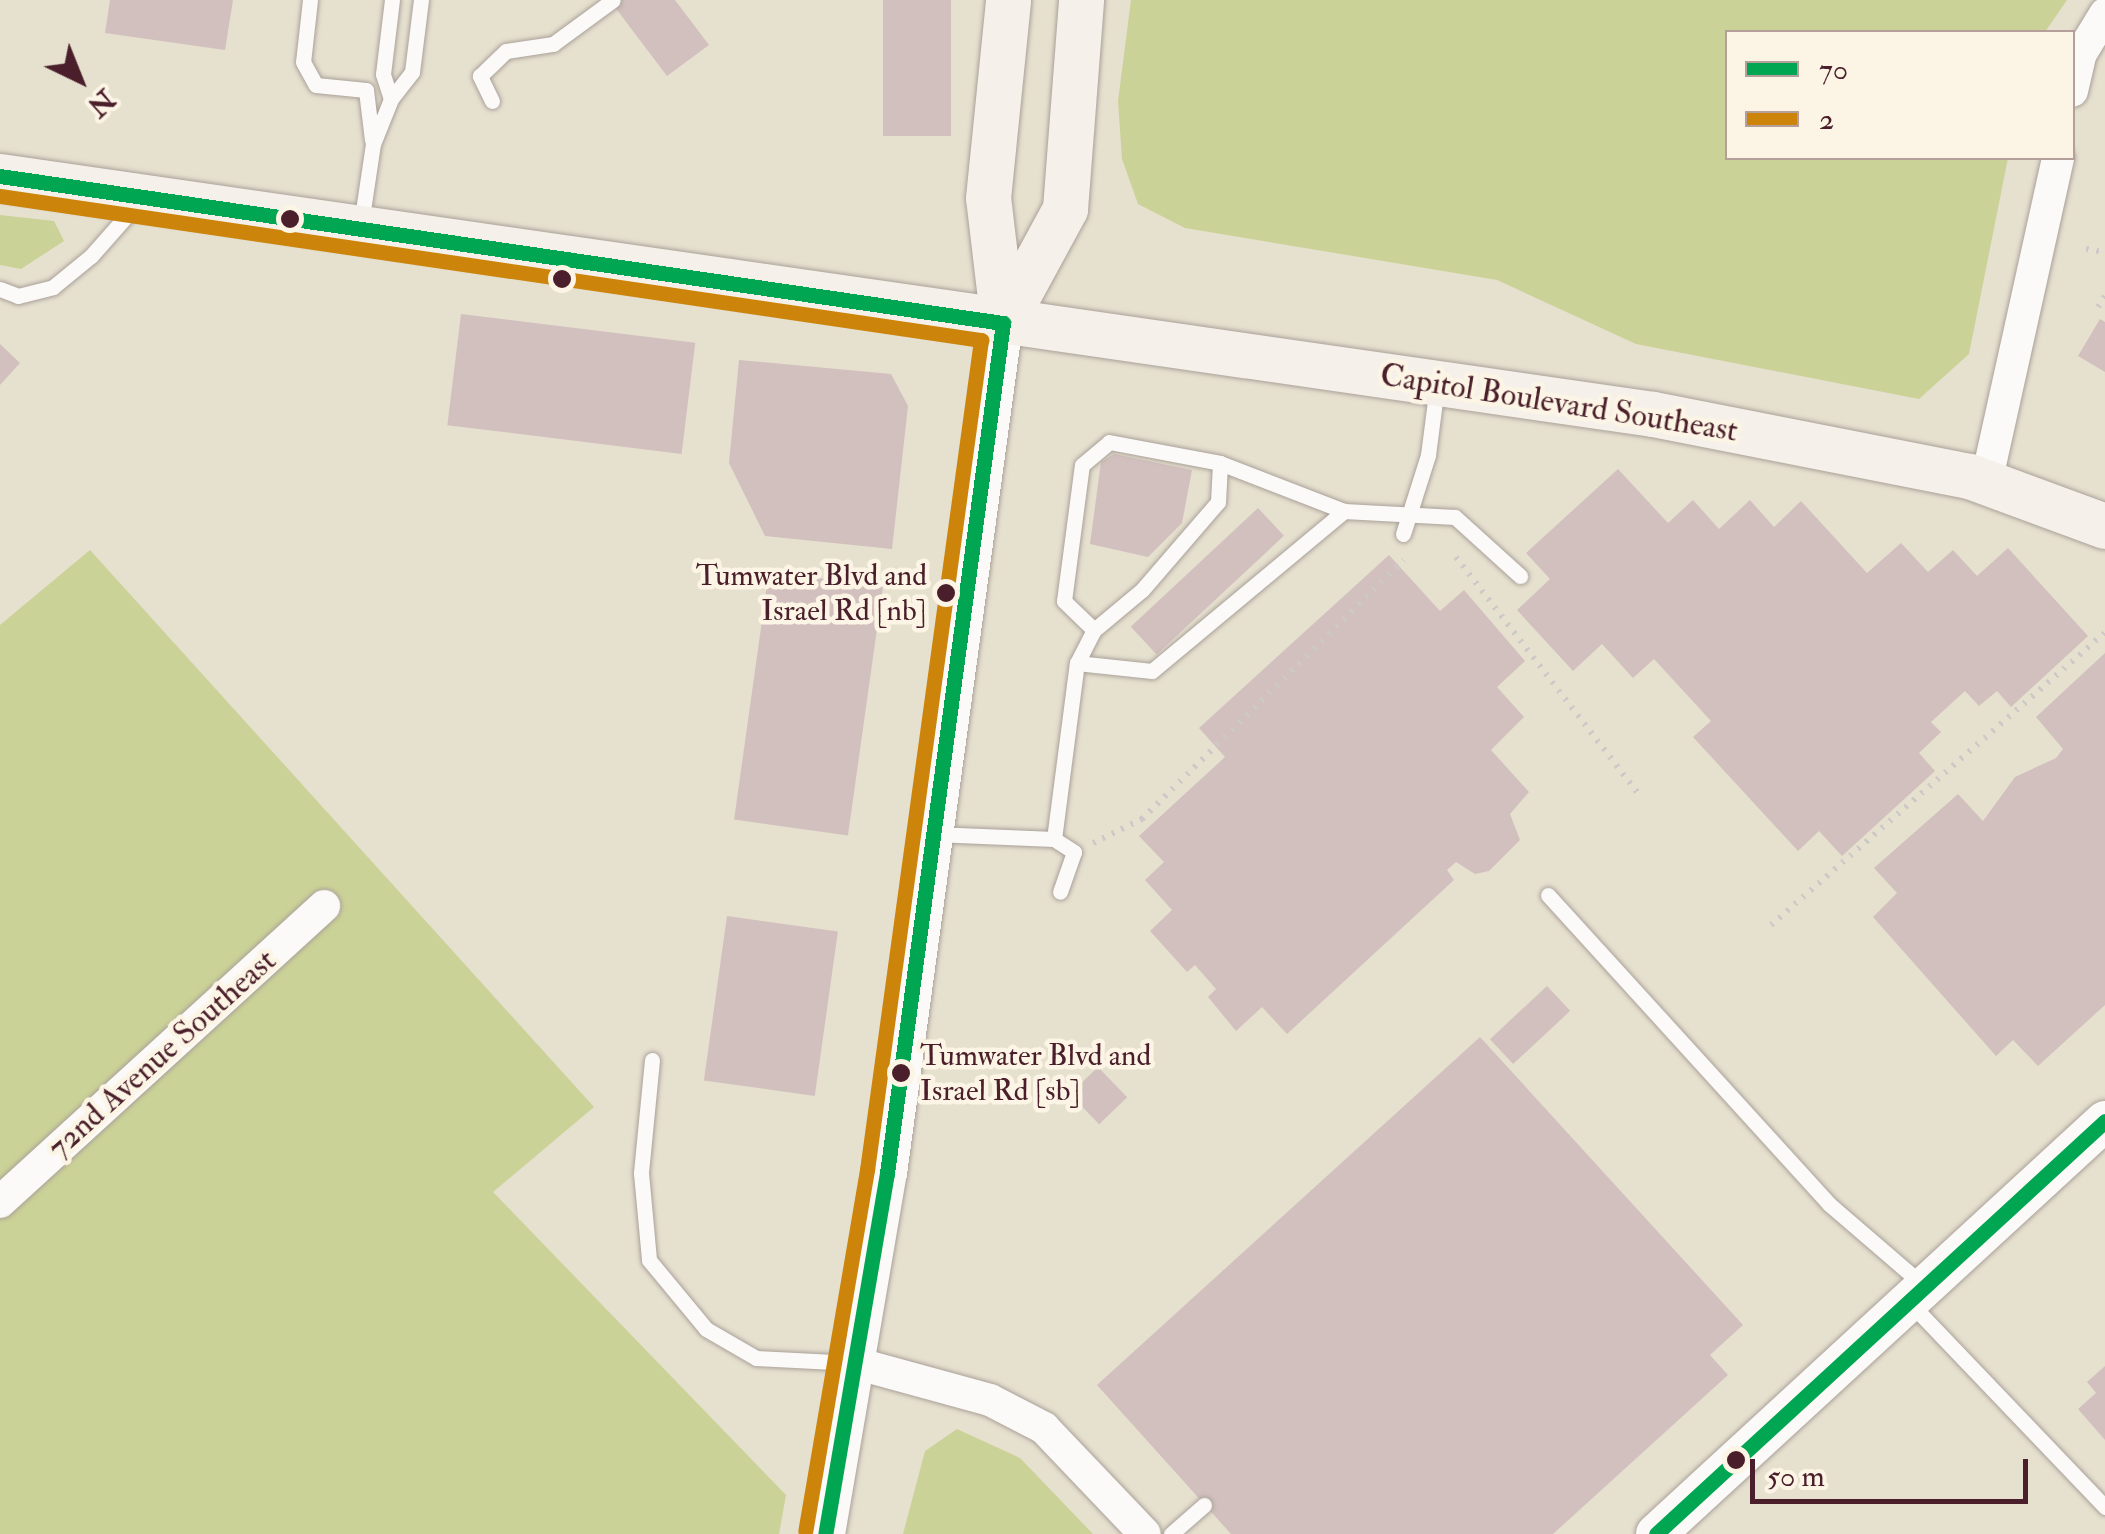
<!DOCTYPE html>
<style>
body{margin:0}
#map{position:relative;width:2105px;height:1534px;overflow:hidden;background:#e6e0cf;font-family:"IM FELL Double Pica",serif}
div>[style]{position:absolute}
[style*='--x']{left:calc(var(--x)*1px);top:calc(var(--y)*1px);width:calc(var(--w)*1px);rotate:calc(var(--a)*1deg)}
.green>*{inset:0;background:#cbd297}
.building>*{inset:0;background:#d2c0be;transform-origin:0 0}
.path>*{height:6px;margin-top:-3px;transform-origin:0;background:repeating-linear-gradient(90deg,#cdc9c6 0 2.5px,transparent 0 10.5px)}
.roads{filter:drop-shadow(0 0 2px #aaa199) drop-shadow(0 0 2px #aaa199)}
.service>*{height:15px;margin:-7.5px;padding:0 7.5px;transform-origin:7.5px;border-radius:7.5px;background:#fbfaf8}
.minor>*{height:32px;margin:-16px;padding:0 16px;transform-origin:16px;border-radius:16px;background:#fbfaf8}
.tertiary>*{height:40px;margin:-20px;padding:0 20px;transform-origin:20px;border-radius:20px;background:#fbfaf8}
.secondary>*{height:45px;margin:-22.5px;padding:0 22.5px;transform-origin:22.5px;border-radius:22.5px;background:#f5f1ea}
.bus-1>*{height:15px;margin:-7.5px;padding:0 7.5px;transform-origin:7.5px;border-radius:7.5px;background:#00a651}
.bus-2>*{height:15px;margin:-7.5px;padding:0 7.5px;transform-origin:7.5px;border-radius:7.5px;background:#cc840b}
.dots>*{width:28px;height:28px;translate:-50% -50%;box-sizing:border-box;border:5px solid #fcf5e5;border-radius:50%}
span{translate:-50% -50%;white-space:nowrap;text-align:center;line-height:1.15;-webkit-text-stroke:9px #fcf5e5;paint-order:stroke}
.bus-label{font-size:30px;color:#4a1f2b}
.right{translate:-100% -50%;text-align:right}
.left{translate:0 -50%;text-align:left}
.street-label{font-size:32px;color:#4a1f2b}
.legend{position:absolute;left:1725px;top:30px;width:350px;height:130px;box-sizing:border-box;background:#fcf5e5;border:2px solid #b59f9b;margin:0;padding:12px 18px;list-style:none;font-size:30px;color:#4a1f2b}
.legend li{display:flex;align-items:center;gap:20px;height:50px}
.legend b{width:50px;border:2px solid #b59f9b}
.north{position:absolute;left:30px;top:30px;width:100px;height:100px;-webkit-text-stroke:8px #fcf5e5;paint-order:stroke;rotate:137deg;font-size:28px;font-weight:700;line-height:40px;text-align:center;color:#4a1f2b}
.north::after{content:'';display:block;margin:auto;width:35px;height:45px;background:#4a1f2b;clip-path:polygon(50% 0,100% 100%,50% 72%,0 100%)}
.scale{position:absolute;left:1750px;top:1459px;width:278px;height:45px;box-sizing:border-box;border:5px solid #4a1f2b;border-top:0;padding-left:12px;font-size:30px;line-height:35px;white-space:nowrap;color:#4a1f2b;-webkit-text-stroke:8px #fcf5e5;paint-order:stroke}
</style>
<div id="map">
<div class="green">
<div style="clip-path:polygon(1131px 0,2067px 0,2045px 32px,1728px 32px,1728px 158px,2008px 158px,1969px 354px,1919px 399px,1636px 344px,1497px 280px,1185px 228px,1138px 204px,1122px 159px,1118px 101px)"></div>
<div style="clip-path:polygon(0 215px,54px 221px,64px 241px,21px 269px,0 265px)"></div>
<div style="clip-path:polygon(90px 550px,594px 1107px,493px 1192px,786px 1495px,779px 1534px,0 1534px,0 625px)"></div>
<div style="clip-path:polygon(957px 1429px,1020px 1458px,1093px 1534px,903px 1534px,925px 1451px)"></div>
</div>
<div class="building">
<div style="clip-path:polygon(110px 0,233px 0,225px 50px,105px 33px)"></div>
<div style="clip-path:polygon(622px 0,675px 0,709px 45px,667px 76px,614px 6px)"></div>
<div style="left:883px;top:0;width:68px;height:136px"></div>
<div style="left:461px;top:314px;width:236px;height:112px;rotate:7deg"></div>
<div style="clip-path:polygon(2100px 319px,2105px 322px,2105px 372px,2078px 356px)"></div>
<div style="clip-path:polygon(0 344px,20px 363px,0 385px)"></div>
<div style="clip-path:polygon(739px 360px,891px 374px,908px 406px,892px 549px,765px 536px,729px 463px)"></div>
<div style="clip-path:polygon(1114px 454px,1192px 470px,1182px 523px,1148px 557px,1090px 544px,1101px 462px)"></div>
<div style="clip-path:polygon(1618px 469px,1668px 523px,1693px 500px,1719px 529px,1750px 500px,1774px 527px,1801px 501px,1867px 573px,1901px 543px,1928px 572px,1953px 550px,1977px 576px,2008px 548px,2088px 636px,2011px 707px,1997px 691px,1979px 706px,1965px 691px,1931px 722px,1941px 732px,1919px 753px,1935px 771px,1842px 856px,1819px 831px,1798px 851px,1693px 737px,1711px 721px,1654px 659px,1633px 678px,1602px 644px,1573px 671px,1517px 610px,1550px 579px,1526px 553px)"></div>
<div style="left:1258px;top:508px;width:38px;height:174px;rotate:47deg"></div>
<div style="clip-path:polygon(1389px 555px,1440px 611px,1464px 590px,1525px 661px,1497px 687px,1524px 717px,1491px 750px,1529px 792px,1510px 814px,1520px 840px,1489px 871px,1475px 874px,1456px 862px,1447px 870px,1454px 880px,1287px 1034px,1262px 1007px,1236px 1031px,1208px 997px,1216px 989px,1195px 965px,1187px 972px,1150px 931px,1172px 910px,1145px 880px,1164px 862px,1139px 836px,1225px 757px,1199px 728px)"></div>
<div style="left:769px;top:571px;width:115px;height:251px;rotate:8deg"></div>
<div style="clip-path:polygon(2105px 653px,2105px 1005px,2038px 1066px,2013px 1040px,1996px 1056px,1873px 917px,1897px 893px,1874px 868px,1958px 794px,1983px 821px,2015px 777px,2056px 758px,2063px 749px,2036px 717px)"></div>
<div style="left:727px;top:916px;width:112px;height:166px;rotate:8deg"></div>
<div style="left:1547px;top:986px;width:34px;height:78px;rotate:47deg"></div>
<div style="clip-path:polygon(1480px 1037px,1743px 1325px,1710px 1355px,1728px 1375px,1553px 1534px,1231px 1534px,1097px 1385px)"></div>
<div style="left:1098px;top:1067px;width:42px;height:39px;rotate:46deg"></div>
<div style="clip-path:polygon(2105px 1366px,2105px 1440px,2078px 1409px,2096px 1393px,2087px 1382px)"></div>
</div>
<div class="path">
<div style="--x:2086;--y:249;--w:19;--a:9"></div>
<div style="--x:2098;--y:307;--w:13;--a:-58"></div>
<div style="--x:1456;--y:557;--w:298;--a:52.4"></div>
<div style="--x:1093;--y:843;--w:55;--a:-26.1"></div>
<div style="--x:1142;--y:819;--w:368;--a:-44.7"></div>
<div style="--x:1771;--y:925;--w:444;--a:-41.2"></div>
</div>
<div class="roads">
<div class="service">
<div style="--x:310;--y:0;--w:62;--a:96.4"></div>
<div style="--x:303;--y:62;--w:26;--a:61"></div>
<div style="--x:316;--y:85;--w:50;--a:5.7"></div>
<div style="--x:366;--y:90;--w:50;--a:83.2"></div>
<div style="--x:391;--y:99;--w:26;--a:-108"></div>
<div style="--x:383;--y:74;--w:75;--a:-83.1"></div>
<div style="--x:492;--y:101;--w:28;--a:-116"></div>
<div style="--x:480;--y:76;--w:36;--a:-44"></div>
<div style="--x:506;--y:51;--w:48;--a:-8.5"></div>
<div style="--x:553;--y:44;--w:74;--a:-36.3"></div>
<div style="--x:361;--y:224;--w:81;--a:-81.5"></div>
<div style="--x:373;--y:144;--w:48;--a:-68.2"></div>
<div style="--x:391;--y:99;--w:34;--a:-52"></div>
<div style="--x:412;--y:72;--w:73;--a:-82.9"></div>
<div style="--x:0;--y:289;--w:19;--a:21"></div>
<div style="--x:18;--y:296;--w:36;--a:-14"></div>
<div style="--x:53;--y:287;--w:49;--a:-39.2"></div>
<div style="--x:91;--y:256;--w:69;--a:-48.5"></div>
<div style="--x:1403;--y:534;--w:83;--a:-72.4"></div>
<div style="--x:1428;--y:455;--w:70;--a:-82.6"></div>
<div style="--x:1094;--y:630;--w:42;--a:-136"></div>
<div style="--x:1064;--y:601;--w:137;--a:-82.5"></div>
<div style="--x:1082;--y:465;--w:35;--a:-40"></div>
<div style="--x:1109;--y:442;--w:113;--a:10.7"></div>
<div style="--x:1220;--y:463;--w:133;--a:21.2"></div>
<div style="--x:1344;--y:511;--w:111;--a:3.1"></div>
<div style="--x:1455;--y:517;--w:88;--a:42.2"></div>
<div style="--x:1077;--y:663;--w:75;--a:6.1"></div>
<div style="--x:1152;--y:671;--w:250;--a:-39.8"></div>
<div style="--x:934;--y:834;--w:120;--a:2.4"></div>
<div style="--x:1054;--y:839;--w:24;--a:33"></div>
<div style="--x:1074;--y:852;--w:42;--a:109.3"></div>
<div style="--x:1054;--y:839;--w:177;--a:-82.6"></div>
<div style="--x:1077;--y:663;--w:37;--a:-63"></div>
<div style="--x:1094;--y:630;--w:62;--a:-39.8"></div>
<div style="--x:1142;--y:590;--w:116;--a:-49.2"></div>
<div style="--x:1218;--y:502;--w:39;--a:-87"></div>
<div style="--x:1548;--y:895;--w:418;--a:47.7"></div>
<div style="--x:1829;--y:1204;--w:123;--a:40.7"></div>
<div style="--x:652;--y:1060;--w:114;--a:95.6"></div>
<div style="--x:641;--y:1173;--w:87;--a:84.7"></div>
<div style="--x:649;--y:1260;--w:89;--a:50.4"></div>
<div style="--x:706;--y:1329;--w:58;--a:30.1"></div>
<div style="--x:756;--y:1358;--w:98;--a:2.9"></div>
<div style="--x:1911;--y:1304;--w:281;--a:46.3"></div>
<div style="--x:1171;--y:1534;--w:44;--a:-41.3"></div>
</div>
<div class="minor">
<div style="--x:2072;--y:91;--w:37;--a:-77"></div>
<div style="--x:2080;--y:55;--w:48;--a:-58.6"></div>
<div style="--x:1986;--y:483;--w:333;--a:-77.5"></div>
<div style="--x:0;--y:1202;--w:439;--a:-42.4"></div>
<div style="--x:855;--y:1363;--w:140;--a:15.3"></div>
<div style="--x:990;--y:1400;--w:61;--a:27.4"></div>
<div style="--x:1044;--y:1428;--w:146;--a:46.4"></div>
</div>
<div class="tertiary">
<div style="--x:825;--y:1534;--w:366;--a:-80.3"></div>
<div style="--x:887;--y:1173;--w:858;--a:-82.23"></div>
<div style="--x:1656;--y:1534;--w:610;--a:-42.61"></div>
</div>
<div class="secondary">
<div style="--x:0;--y:176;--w:1670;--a:8.19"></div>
<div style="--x:1653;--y:414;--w:322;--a:11.1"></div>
<div style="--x:1969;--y:476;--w:145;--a:20.2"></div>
<div style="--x:1003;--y:323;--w:130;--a:-61.5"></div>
<div style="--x:1065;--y:209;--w:210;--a:-85.6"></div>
<div style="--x:1003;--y:323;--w:126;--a:-96.8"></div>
<div style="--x:988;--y:198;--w:199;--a:-84.2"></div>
</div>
</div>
<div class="bus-1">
<div style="--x:0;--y:176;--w:1014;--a:8.34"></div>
<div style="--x:1003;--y:323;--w:858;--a:97.77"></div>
<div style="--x:887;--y:1173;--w:366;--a:99.7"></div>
<div style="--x:1656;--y:1534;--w:610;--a:-42.61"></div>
</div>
<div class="bus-2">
<div style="--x:0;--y:196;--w:992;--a:8.35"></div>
<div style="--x:981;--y:340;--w:838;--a:97.82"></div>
<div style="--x:867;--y:1170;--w:366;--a:99.7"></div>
</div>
<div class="dots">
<div style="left:290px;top:219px;background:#4a1f2b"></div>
<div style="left:562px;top:279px;background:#4a1f2b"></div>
<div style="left:946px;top:593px;background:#4a1f2b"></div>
<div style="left:901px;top:1073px;background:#4a1f2b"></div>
<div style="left:1736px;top:1460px;background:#4a1f2b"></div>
</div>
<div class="bus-label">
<span class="right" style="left:927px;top:593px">Tumwater Blvd and<br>Israel Rd [nb]</span>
<span class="left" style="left:920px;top:1073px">Tumwater Blvd and<br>Israel Rd [sb]</span>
</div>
<div class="street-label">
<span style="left:1559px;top:403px;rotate:9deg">Capitol Boulevard Southeast</span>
<span style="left:162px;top:1054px;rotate:-42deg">72nd Avenue Southeast</span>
</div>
<ul class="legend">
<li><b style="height:12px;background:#00a651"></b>70</li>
<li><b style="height:12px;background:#cc840b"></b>2</li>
</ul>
<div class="north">N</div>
<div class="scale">50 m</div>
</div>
